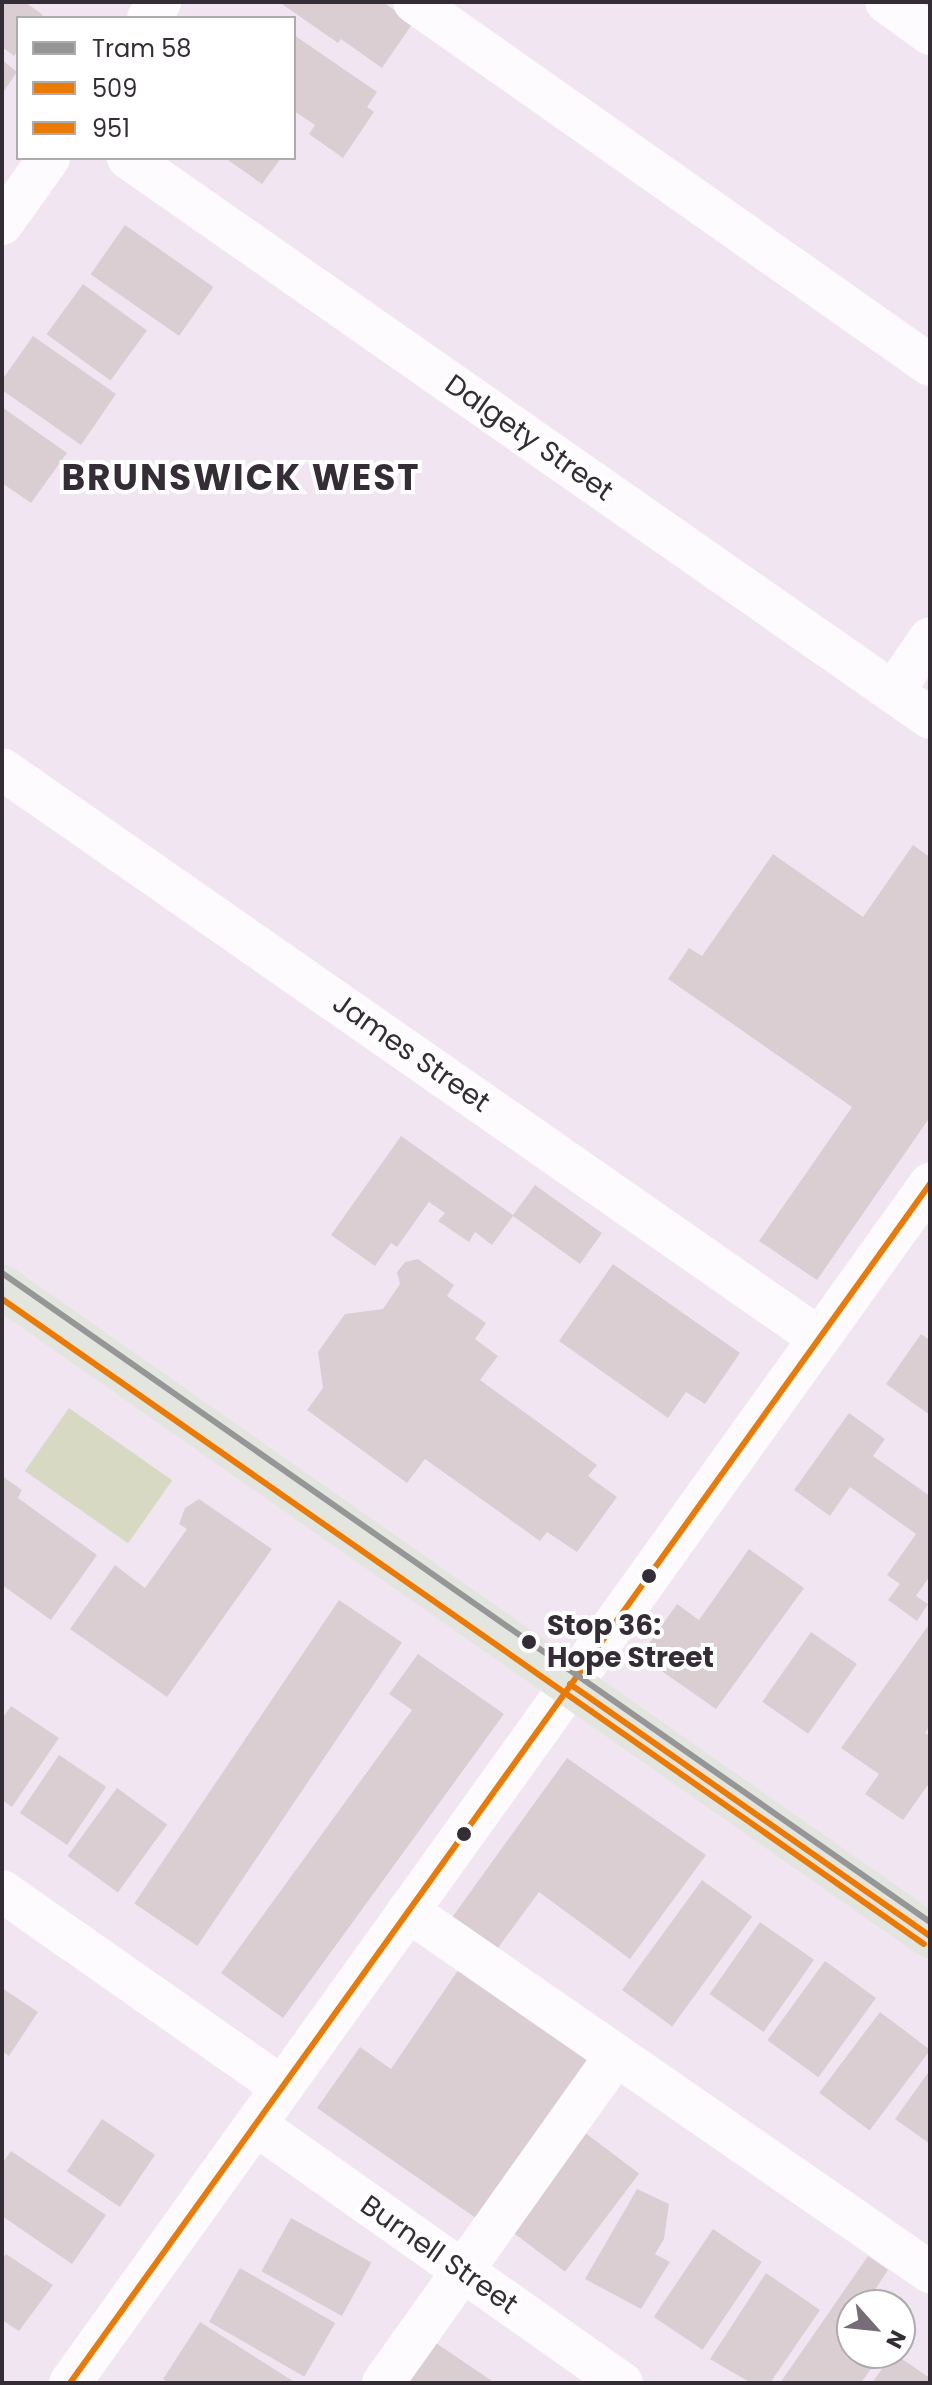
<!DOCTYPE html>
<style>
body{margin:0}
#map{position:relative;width:932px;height:2385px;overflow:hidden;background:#f1e5f2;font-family:Poppins,sans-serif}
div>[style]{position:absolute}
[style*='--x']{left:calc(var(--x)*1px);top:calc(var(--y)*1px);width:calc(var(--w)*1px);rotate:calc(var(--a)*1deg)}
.green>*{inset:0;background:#d8d9c3;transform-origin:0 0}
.building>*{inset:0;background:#dbced3;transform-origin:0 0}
.minor>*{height:42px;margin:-21px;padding:0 21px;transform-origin:21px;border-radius:21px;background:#fdfbfd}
.major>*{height:44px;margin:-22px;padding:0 22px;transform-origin:22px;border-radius:22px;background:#e3e5df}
.bus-1>*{height:6px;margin:-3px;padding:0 3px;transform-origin:3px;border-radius:3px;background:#eb7a05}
.bus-2>*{height:6px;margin:-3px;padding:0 3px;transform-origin:3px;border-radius:3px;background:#eb7a05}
.tram-1>*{height:6px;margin:-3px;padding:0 3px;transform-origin:3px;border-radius:3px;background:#969696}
.dots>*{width:22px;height:22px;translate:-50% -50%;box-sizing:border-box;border:4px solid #fff;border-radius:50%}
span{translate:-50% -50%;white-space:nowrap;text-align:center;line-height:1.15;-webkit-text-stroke:8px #fff;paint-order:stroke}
.street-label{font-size:28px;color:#352d36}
.stop-label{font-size:28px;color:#352d36;font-weight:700}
.left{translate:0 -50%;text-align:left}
.district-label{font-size:36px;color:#352d36;font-weight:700;letter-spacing:2px}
.frame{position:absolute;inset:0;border:4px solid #352d36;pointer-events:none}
.legend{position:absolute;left:16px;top:16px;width:280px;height:144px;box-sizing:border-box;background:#fff;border:2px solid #aeabaf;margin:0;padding:10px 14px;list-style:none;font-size:24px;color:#352d36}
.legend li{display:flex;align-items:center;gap:16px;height:40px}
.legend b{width:40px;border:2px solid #aeabaf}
.north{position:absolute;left:836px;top:2289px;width:80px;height:80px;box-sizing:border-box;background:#fff;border:2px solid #aeabaf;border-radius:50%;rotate:117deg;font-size:22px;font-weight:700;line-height:32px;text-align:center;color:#352d36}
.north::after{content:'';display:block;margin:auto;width:28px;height:36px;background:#776d78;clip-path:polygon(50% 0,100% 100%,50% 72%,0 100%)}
</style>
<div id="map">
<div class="green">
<div style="left:69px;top:1408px;width:126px;height:77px;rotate:35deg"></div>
</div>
<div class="building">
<div style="clip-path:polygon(2px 2px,25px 2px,43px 15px,40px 18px,18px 18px,18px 50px,14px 56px,2px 47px)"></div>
<div style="clip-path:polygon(279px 2px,383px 2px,413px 23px,382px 68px,341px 39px,338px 43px)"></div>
<div style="clip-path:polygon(294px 35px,377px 92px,367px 107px,374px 112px,343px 158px,309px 134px,315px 125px,294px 111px)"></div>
<div style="clip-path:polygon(2px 60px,17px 72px,2px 94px)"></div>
<div style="clip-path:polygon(225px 158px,281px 158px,262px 184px)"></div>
<div style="left:125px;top:225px;width:108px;height:60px;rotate:35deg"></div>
<div style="left:83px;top:284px;width:79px;height:62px;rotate:36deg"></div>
<div style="clip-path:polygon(33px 336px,116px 394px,81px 445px,2px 390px,2px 380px)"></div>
<div style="clip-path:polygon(2px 407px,67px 453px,31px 503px,2px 483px)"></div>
<div style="clip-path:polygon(913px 845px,930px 857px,930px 1117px,817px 1280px,759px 1241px,852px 1107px,668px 979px,689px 948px,702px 956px,773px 854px,863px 917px)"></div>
<div style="clip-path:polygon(401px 1136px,513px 1215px,535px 1185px,602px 1233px,580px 1264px,513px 1216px,492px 1245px,475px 1232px,469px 1242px,438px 1221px,445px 1213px,429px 1202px,397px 1247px,391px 1243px,375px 1266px,331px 1235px)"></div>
<div style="clip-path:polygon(418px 1259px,454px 1285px,447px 1296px,486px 1323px,475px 1339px,498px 1356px,480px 1380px,597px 1465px,588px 1476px,617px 1497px,577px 1552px,547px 1532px,540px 1541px,425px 1459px,407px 1483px,307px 1410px,323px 1388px,318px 1352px,345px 1314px,383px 1309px,400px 1284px,397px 1272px,405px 1262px)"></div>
<div style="clip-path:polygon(613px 1264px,740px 1353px,705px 1404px,686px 1392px,668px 1418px,559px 1341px)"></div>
<div style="clip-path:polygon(921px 1334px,930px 1340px,930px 1415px,886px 1384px)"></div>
<div style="clip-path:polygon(849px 1413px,885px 1439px,873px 1456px,930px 1496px,930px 1576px,916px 1596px,928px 1604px,917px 1621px,888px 1600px,900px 1584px,887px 1575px,916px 1534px,850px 1487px,830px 1516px,794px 1490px)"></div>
<div style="clip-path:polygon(2px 1476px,22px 1490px,18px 1498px,97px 1555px,51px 1620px,2px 1585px)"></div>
<div style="clip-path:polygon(199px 1499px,272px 1549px,167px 1697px,70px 1629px,115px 1565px,145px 1588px,187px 1529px,179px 1524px,185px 1508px)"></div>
<div style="clip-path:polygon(749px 1549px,804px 1588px,716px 1709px,640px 1656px,677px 1604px,699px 1620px)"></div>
<div style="left:339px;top:1600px;width:76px;height:366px;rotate:34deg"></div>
<div style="clip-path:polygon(930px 1623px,930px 1725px,925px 1733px,930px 1736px,930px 1782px,903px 1820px,865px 1794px,879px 1774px,841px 1748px)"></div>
<div style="left:811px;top:1632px;width:56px;height:85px;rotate:35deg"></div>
<div style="clip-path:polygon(418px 1654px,504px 1714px,283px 2018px,221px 1973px,412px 1710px,389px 1694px)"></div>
<div style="clip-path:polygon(11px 1706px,59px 1738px,12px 1807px,2px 1800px,2px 1719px)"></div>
<div style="left:59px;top:1755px;width:57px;height:70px;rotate:34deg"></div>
<div style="clip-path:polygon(567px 1758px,706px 1855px,630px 1959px,539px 1892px,492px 1956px,448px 1923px)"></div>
<div style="left:117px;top:1788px;width:62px;height:84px;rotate:36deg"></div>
<div style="left:702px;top:1880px;width:62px;height:136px;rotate:36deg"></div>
<div style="left:760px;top:1922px;width:66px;height:88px;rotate:35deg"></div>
<div style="clip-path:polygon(465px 1960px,589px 2048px,594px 2073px,486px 2225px,317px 2108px,360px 2047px,391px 2069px)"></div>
<div style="left:825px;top:1961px;width:63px;height:98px;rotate:36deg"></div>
<div style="clip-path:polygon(2px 1988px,38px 2012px,9px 2056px,2px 2051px)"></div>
<div style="left:880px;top:2012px;width:63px;height:101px;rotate:37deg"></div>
<div style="clip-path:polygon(930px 2070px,930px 2144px,895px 2119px)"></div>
<div style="left:102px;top:2119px;width:64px;height:63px;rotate:34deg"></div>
<div style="left:584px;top:2132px;width:69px;height:123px;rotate:37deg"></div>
<div style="clip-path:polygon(11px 2151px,106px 2215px,72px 2264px,2px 2216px,2px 2164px)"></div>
<div style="clip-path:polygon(637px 2189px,669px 2204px,664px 2239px,655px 2254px,670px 2262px,641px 2309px,585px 2279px)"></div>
<div style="left:291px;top:2218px;width:92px;height:61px;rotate:29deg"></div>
<div style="left:713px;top:2229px;width:59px;height:106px;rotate:34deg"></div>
<div style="clip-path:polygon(6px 2254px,53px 2285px,19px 2331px,2px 2320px,2px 2260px)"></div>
<div style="clip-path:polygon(868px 2256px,888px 2270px,865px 2305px,852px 2305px,852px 2353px,882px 2353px,861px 2383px,780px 2383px)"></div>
<div style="left:240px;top:2268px;width:110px;height:62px;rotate:30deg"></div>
<div style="clip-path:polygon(766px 2273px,820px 2310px,770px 2383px,751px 2383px,710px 2359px)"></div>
<div style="clip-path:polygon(200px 2322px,296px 2383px,169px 2383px,163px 2379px)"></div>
<div style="clip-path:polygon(436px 2343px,495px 2383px,407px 2383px)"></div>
<div style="clip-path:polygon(893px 2353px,930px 2378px,930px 2383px,872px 2383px)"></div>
</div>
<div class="minor">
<div style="--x:414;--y:2;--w:631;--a:35.13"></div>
<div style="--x:886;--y:2;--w:54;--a:36"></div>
<div style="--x:148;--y:18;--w:20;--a:-53"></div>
<div style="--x:128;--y:158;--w:978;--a:34.92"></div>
<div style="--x:2;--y:224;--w:81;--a:-54.5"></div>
<div style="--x:893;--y:692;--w:65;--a:-55.6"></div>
<div style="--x:2;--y:769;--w:996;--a:34.86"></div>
<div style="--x:2;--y:1891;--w:342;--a:35"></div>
<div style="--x:408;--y:1911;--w:635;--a:34.67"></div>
<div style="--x:256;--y:2125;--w:448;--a:35.2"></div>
<div style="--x:70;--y:2383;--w:1476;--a:-54.35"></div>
<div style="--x:383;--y:2383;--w:401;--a:-54.6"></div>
</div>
<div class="major">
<div style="--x:2;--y:1287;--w:1132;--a:34.97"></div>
</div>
<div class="bus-1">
<div style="--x:570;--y:1684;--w:439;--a:35"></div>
<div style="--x:70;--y:2383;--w:1476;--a:-54.35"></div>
</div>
<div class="bus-2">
<div style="--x:2;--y:1299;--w:1125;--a:34.98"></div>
</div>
<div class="tram-1">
<div style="--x:2;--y:1273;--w:1132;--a:34.97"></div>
</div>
<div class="dots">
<div style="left:649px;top:1576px;background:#352d36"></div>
<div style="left:529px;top:1642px;background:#352d36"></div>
<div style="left:464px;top:1834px;background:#352d36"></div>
</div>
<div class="street-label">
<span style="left:529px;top:438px;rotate:35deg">Dalgety Street</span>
<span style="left:411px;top:1053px;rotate:35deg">James Street</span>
<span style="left:439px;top:2255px;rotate:35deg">Burnell Street</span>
</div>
<div class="stop-label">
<span class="left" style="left:547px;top:1642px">Stop 36:<br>Hope Street</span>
</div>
<div class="district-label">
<span style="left:241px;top:478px">BRUNSWICK WEST</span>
</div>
<div class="frame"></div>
<ul class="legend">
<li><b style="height:10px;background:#969696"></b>Tram 58</li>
<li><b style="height:10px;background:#eb7a05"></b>509</li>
<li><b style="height:10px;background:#eb7a05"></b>951</li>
</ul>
<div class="north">N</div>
</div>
